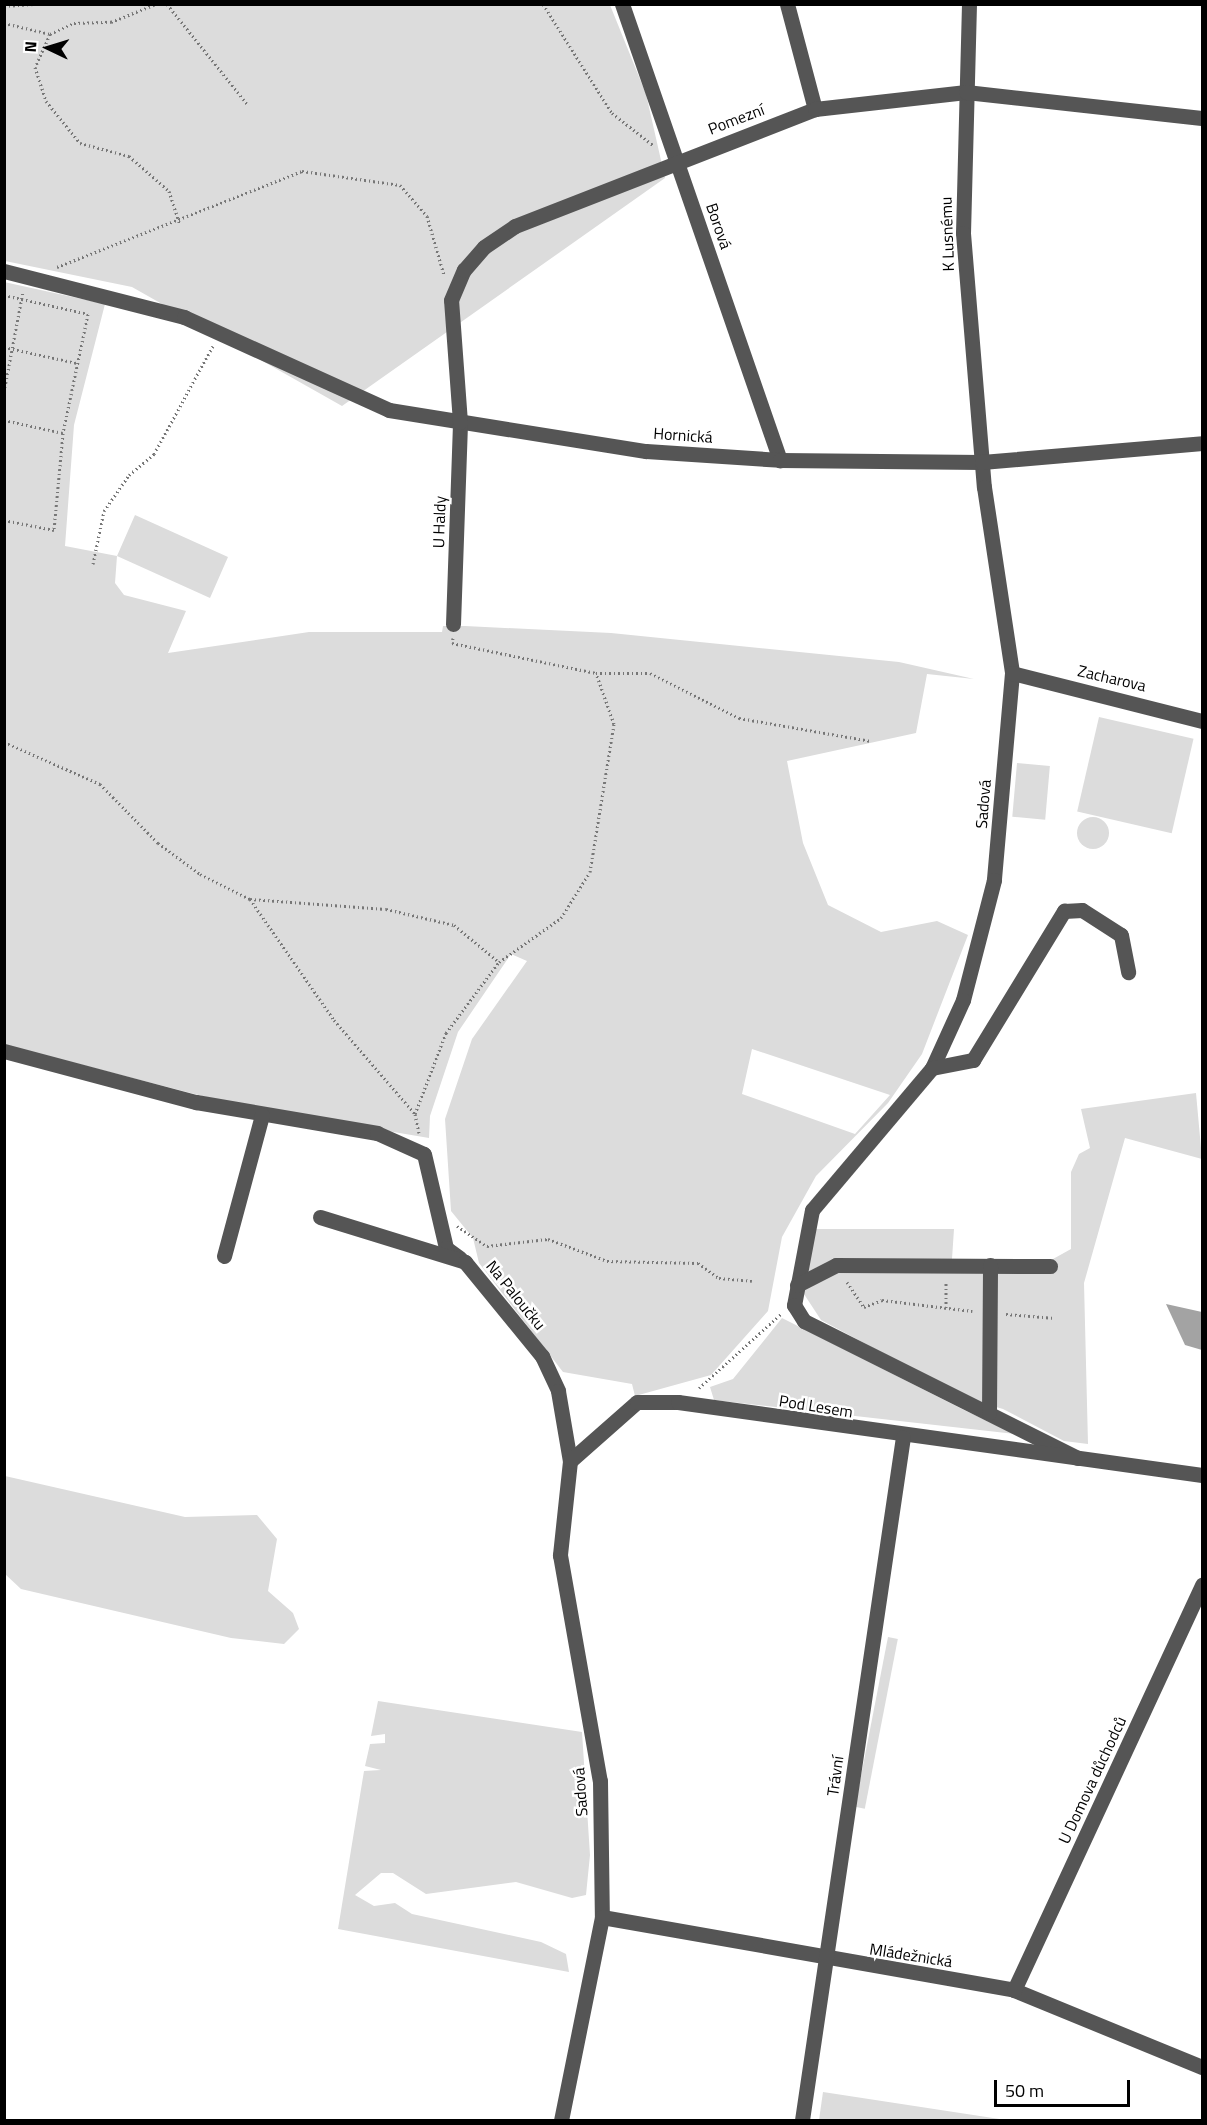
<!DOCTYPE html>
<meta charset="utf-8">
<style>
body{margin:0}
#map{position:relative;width:1207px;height:2125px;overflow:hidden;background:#fff;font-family:"Titillium Web",sans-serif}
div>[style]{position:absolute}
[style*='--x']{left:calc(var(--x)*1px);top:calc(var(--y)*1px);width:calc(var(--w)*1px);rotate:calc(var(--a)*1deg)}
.green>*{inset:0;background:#dcdcdc;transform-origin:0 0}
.round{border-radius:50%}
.water>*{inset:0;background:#a3a3a3}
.path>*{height:3px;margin-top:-1.5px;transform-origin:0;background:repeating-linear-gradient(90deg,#777 0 1.5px,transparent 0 4.5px)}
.minor>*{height:15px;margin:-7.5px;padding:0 7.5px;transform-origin:7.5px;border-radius:7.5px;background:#555}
span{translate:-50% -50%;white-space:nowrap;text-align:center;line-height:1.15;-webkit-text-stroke:5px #fff;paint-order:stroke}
.street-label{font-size:16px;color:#000}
.frame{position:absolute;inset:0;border:6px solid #000;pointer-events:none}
.north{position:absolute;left:18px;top:18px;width:60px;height:60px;-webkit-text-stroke:4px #fff;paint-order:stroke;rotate:274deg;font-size:16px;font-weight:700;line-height:24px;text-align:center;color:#000}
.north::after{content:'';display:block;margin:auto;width:21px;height:27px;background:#000;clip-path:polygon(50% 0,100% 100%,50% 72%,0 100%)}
.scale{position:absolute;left:994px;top:2080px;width:136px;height:27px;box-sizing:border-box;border:3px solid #000;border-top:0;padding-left:8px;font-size:18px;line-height:21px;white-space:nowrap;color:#000;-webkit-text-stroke:4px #fff;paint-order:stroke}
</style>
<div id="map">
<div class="green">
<div style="clip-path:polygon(5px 5px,610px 5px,646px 94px,665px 178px,342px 406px,132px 287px,5px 261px)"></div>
<div style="clip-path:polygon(evenodd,4px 282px,105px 304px,74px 425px,65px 546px,117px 556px,135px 515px,228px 557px,210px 598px,117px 556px,115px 583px,124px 595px,186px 611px,168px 653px,309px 632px,442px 632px,443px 626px,465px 626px,611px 633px,899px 662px,974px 679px,927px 674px,916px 733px,787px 761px,803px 843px,828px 905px,881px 932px,937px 921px,968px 935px,922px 1054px,888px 1103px,816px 1176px,782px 1237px,768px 1311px,711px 1375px,635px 1396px,632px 1384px,563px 1372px,479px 1263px,473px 1238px,451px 1211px,445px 1119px,472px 1039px,527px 961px,511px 954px,458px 1032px,430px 1116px,429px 1138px,241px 1106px,5px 1045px,4px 282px,752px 1049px,890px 1095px,855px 1134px,742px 1094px,752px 1049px)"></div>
<div style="left:1099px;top:717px;width:97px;height:97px;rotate:13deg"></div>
<div style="left:1017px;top:763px;width:33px;height:54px;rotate:5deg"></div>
<div class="round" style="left:1077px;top:817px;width:32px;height:32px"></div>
<div style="clip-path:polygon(1196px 1093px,1202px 1159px,1125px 1138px,1084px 1283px,1088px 1444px,1064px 1441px,1003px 1409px,969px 1399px,821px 1320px,800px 1288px,815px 1229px,954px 1229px,952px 1259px,1053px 1259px,1071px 1249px,1071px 1172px,1079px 1154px,1090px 1148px,1081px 1109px)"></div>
<div style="clip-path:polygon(782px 1318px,964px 1410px,1015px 1434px,714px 1400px,710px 1387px,733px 1379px)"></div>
<div style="clip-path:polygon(5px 1476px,185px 1517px,257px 1515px,277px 1539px,268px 1591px,293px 1613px,299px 1629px,284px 1644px,231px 1638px,21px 1589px,5px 1574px)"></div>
<div style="left:888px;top:1637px;width:10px;height:173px;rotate:11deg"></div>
<div style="clip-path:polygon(378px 1701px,582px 1732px,590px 1855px,586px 1895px,572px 1898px,516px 1882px,426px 1894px,393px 1873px,381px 1873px,355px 1895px,374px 1906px,395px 1903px,412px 1914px,541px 1942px,566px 1954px,569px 1972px,338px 1929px,364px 1771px,381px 1770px,365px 1766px,370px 1744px,385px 1743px,385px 1734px,371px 1736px)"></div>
<div style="clip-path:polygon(823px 2092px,1006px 2120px,819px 2120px)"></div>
</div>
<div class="water">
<div style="clip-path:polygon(1166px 1304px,1202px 1312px,1202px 1350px,1185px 1345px)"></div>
</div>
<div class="path">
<div style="--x:167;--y:4;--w:129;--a:51.3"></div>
<div style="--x:543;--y:4;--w:129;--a:57.7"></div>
<div style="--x:612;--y:113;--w:52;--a:38"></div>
<div style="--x:4;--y:6;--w:30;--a:-4"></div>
<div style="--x:4;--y:23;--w:47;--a:13.4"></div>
<div style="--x:50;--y:34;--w:26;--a:-25"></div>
<div style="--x:74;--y:23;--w:37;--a:-2"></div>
<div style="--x:111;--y:22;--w:48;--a:-21.8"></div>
<div style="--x:50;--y:34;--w:36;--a:114"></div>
<div style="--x:35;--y:67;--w:36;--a:72"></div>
<div style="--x:46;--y:101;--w:54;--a:51"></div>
<div style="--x:80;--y:143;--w:51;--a:14.9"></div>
<div style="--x:129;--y:156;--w:53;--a:41.2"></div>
<div style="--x:169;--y:191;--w:35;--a:72"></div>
<div style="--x:57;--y:267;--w:263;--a:-21.4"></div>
<div style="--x:302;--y:171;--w:99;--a:8.1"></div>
<div style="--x:400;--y:185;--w:41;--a:48.9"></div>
<div style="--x:427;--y:216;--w:61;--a:73.9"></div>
<div style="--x:4;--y:295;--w:86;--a:12.7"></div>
<div style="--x:88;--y:314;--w:122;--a:101.9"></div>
<div style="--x:63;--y:433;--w:97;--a:95.3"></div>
<div style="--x:54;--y:530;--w:51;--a:-168.7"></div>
<div style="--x:4;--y:347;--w:75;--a:12.4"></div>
<div style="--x:4;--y:392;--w:103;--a:-79.3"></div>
<div style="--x:4;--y:420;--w:60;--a:12.4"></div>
<div style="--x:93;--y:564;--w:54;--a:-78.3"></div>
<div style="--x:104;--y:511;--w:44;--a:-55.2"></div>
<div style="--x:129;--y:475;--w:33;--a:-40"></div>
<div style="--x:154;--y:454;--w:123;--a:-61.4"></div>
<div style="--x:453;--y:638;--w:5;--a:101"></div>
<div style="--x:452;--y:643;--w:147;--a:11.8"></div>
<div style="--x:596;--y:673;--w:54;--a:0"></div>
<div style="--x:650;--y:673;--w:100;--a:26.8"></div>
<div style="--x:739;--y:718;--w:134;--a:9.9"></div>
<div style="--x:4;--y:742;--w:105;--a:23.6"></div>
<div style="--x:100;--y:784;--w:83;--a:45.5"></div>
<div style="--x:158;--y:843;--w:52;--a:36.4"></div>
<div style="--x:200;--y:874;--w:56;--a:26.6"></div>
<div style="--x:250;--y:899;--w:136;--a:4.2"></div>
<div style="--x:386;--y:909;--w:70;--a:13.2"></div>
<div style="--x:454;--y:925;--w:58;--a:39.4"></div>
<div style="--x:250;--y:899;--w:147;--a:55.2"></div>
<div style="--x:334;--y:1020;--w:124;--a:49.2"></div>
<div style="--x:419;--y:1133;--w:19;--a:-102"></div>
<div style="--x:415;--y:1114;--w:87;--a:-69.1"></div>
<div style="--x:446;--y:1033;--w:89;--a:-53.3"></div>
<div style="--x:499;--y:962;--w:76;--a:-35.4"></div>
<div style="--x:561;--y:918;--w:54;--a:-57.8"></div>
<div style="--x:590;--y:872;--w:150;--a:-80.8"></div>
<div style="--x:614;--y:724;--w:54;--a:-109.4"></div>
<div style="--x:457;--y:1226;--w:36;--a:34"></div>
<div style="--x:487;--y:1246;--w:61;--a:-6.5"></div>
<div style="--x:548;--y:1239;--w:63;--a:20.4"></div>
<div style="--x:607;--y:1261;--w:91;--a:1.3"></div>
<div style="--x:698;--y:1263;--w:26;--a:36"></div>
<div style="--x:719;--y:1278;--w:33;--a:5"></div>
<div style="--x:847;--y:1282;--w:30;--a:56"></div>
<div style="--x:864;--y:1307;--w:19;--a:-21"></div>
<div style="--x:882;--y:1300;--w:91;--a:7"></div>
<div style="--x:946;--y:1308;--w:25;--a:-90"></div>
<div style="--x:1006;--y:1314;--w:49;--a:4.7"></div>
<div style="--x:699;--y:1388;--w:110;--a:-42.1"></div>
</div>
<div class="minor">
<div style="--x:622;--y:4;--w:483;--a:70.9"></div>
<div style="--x:787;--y:4;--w:109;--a:75.1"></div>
<div style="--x:969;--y:4;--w:229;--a:91.5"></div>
<div style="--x:963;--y:233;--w:255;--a:85.3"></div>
<div style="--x:984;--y:487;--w:188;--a:81.4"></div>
<div style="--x:1012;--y:673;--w:208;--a:95"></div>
<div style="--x:994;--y:880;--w:124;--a:104.5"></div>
<div style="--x:963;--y:1000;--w:75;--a:114.5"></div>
<div style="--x:932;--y:1068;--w:186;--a:130.2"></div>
<div style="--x:812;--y:1210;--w:97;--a:100.7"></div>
<div style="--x:794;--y:1305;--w:19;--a:58"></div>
<div style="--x:804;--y:1321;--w:306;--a:26.6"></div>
<div style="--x:4;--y:271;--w:186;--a:14.3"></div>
<div style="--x:184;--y:317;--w:225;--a:24.4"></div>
<div style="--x:389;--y:410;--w:260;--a:9.1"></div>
<div style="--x:646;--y:451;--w:134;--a:3.8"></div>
<div style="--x:780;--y:460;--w:202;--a:0.6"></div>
<div style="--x:982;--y:462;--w:221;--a:-4.9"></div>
<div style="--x:453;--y:624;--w:202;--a:-88"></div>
<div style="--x:460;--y:422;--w:122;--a:-94.2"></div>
<div style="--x:451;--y:300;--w:33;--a:-67"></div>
<div style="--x:464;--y:270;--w:30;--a:-49"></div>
<div style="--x:484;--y:247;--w:37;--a:-34"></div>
<div style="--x:515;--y:226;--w:322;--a:-21.3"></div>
<div style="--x:815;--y:109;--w:152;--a:-6.4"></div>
<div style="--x:966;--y:92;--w:237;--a:6.3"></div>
<div style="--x:1012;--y:673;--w:196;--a:14.2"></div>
<div style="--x:4;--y:1051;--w:199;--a:14.9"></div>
<div style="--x:196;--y:1102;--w:184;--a:9.7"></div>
<div style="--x:377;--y:1133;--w:51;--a:24.1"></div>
<div style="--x:424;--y:1154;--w:97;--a:76.8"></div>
<div style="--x:446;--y:1248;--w:17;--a:36"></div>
<div style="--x:932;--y:1068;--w:42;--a:-11"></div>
<div style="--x:973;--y:1060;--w:175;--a:-58.6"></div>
<div style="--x:1064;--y:911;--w:18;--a:-3"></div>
<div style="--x:1082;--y:910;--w:46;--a:32.7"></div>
<div style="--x:1121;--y:935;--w:38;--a:79"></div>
<div style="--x:320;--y:1217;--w:152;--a:17.2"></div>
<div style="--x:465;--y:1262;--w:122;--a:50.7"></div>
<div style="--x:542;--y:1356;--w:38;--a:65"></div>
<div style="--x:558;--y:1391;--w:71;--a:80.3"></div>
<div style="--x:570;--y:1461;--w:95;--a:96.1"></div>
<div style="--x:560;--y:1555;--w:230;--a:80"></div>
<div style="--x:600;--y:1781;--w:136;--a:89.2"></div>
<div style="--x:602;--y:1917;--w:207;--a:101.4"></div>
<div style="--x:224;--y:1256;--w:146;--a:-74.9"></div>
<div style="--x:797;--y:1285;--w:44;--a:-27.1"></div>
<div style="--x:836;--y:1265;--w:214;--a:0.3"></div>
<div style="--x:989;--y:1413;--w:148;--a:-89.6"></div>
<div style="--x:570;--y:1461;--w:89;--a:-41.4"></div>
<div style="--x:637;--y:1402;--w:41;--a:0"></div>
<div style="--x:678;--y:1402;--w:529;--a:7.93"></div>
<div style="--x:602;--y:1917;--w:418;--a:10"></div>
<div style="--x:1014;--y:1990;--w:203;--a:22.3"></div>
<div style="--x:1014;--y:1990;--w:447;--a:-65.1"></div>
<div style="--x:802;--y:2120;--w:690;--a:-81.59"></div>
</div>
<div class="street-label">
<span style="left:736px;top:119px;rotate:-21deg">Pomezní</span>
<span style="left:719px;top:226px;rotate:71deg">Borová</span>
<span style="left:947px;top:234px;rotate:-92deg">K Lusnému</span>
<span style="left:683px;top:435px;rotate:4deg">Hornická</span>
<span style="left:439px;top:522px;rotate:-88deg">U Haldy</span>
<span style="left:1112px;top:678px;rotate:13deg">Zacharova</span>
<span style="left:983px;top:804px;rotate:-85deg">Sadová</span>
<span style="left:516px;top:1295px;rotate:51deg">Na Paloučku</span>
<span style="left:816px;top:1406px;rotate:9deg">Pod Lesem</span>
<span style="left:835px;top:1776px;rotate:-82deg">Trávní</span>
<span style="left:1092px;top:1780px;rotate:-65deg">U Domova důchodců</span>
<span style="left:580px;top:1792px;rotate:-94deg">Sadová</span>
<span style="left:911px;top:1955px;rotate:9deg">Mládežnická</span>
</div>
<div class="frame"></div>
<div class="north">N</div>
<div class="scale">50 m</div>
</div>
